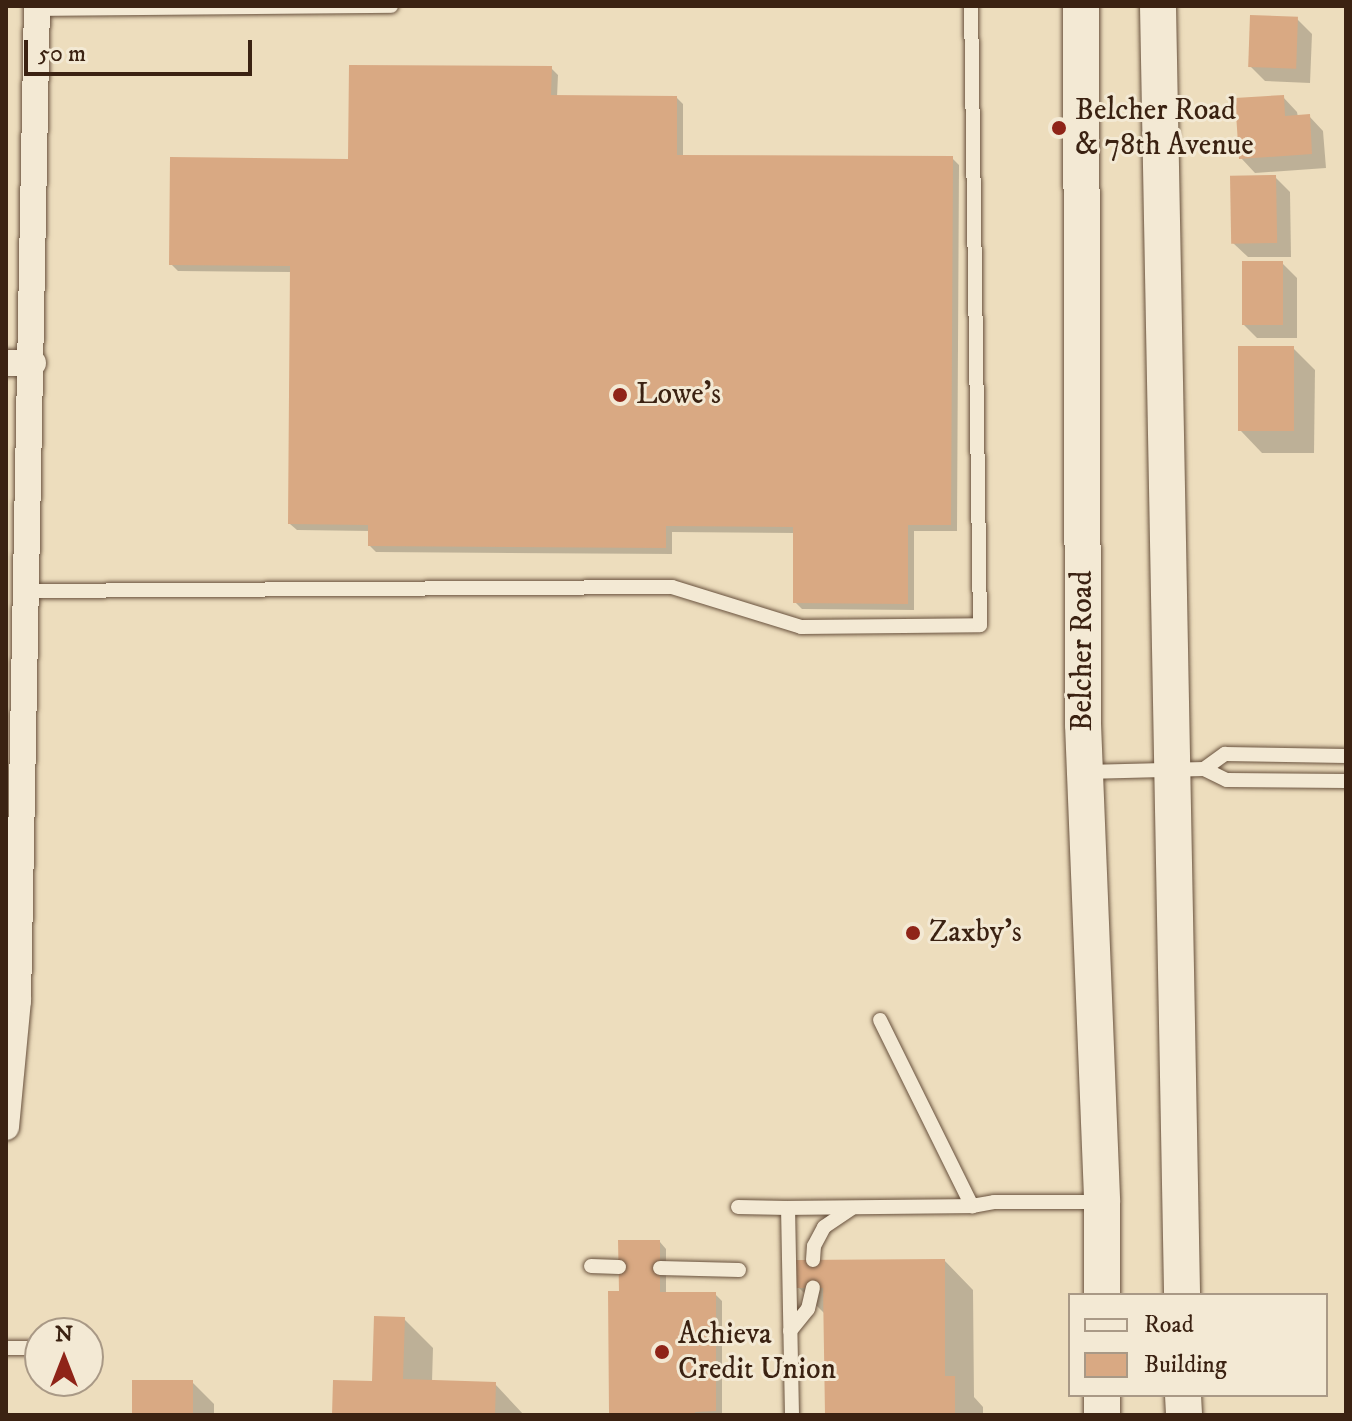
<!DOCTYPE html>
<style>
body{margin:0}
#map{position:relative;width:1352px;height:1421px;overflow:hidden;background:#edddbd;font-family:"IM FELL DW Pica",serif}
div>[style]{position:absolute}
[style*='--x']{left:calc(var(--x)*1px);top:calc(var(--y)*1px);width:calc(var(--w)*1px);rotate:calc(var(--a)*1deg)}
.shadow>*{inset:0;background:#0003}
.building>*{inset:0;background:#d9a983;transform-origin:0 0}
.roads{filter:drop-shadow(0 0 2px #68513d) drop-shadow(0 0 2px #68513d)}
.lane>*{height:14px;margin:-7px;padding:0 7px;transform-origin:7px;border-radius:7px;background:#f3e9d4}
.street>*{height:26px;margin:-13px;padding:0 13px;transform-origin:13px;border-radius:13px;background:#f3e9d4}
.secondary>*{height:36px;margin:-18px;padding:0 18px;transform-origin:18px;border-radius:18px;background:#f3e9d4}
.dots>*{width:22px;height:22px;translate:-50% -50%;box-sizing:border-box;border:4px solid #f3e9d4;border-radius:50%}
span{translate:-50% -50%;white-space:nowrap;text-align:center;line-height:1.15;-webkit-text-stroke:6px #f3e9d4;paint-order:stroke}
.poi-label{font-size:30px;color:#3b2212}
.left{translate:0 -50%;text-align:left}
.street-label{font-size:30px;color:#3b2212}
.frame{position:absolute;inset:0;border:8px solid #3b2212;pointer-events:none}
.legend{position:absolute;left:1068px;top:1293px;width:260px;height:104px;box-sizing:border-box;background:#f3e9d4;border:2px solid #a99986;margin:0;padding:10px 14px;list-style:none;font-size:24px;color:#3b2212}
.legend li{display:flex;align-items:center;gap:16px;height:40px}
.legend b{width:40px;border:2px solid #a99986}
.north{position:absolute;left:24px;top:1317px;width:80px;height:80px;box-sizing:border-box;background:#f3e9d4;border:2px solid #a99986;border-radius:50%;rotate:0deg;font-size:22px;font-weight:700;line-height:32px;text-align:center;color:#3b2212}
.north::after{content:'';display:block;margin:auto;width:28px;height:36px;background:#8f2418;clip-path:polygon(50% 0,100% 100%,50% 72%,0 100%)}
.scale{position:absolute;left:24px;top:40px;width:228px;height:36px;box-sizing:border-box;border:4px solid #3b2212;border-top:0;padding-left:10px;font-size:24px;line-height:28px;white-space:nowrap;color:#3b2212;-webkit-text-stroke:6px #f3e9d4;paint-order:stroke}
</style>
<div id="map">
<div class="shadow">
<div style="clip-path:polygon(1297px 19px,1312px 34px,1310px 83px,1265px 81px,1251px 67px)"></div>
<div style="clip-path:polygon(551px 68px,558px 75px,557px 97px,677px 98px,683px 104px,683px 157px,952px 158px,959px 165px,957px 531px,914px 531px,914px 610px,802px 609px,795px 602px,795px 533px,672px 532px,672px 554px,376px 552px,370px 546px,370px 531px,297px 530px,290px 524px,292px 272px,178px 271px,171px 264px,350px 161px)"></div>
<div style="clip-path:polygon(1283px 97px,1297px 112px,1298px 117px,1309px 116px,1323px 131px,1326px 168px,1255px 173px,1241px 158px)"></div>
<div style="clip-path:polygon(1275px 177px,1290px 192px,1291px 257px,1248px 257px,1233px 243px)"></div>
<div style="clip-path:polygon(1282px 263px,1297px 278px,1297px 338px,1257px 338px,1243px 324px)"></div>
<div style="clip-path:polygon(1293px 348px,1315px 370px,1314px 453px,1262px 453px,1240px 430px)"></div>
<div style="clip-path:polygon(6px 563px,8px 564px,7px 715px,6px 715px)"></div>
<div style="clip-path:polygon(660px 1242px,666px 1249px,666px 1294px,715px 1294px,722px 1301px,722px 1415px,611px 1413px,621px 1293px)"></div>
<div style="clip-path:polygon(944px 1260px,973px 1290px,974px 1397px,983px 1407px,983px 1415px,827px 1415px,826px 1315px,798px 1287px)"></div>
<div style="clip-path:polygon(404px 1319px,433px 1348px,432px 1382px,495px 1384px,524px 1415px,334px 1415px,374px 1383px)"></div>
<div style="clip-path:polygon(192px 1382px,214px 1404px,214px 1415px,133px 1415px)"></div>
</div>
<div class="building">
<div style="left:1250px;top:15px;width:48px;height:52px;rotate:2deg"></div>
<div style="clip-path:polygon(349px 65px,552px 66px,551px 95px,677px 96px,677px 155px,953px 156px,951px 525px,908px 525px,908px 604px,793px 603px,793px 527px,666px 526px,666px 548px,368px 546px,368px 525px,288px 524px,290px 266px,169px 265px,170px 157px,348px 159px)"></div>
<div style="clip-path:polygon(1284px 95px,1285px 116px,1310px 114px,1312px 154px,1239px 159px,1235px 98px)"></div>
<div style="left:1276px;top:175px;width:68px;height:46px;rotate:89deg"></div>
<div style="left:1242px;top:261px;width:41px;height:64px"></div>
<div style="left:1238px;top:346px;width:56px;height:85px"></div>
<div style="clip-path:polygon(618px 1240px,660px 1240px,660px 1292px,716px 1292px,716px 1411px,695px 1412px,695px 1415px,609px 1413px,608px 1291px,619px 1291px)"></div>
<div style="clip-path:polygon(945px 1259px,945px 1376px,955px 1376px,955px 1415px,825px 1415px,823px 1288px,796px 1288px,795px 1260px)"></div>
<div style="clip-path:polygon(374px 1316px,405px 1317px,403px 1379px,496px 1382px,495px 1415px,332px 1415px,333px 1380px,372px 1381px)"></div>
<div style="left:132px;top:1380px;width:61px;height:35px"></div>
</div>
<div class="roads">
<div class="lane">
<div style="--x:37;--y:9;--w:354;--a:-0.5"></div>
<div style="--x:28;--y:591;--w:644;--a:-0.36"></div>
<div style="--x:672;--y:587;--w:135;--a:17.2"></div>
<div style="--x:801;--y:627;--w:179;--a:-0.6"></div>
<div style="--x:980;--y:625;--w:619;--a:-90.83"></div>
<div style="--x:1204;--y:769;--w:26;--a:-36"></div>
<div style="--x:1225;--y:754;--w:121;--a:0.9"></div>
<div style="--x:1085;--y:772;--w:119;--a:-1.4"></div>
<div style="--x:1204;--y:769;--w:25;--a:26"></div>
<div style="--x:1227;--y:780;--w:119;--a:0.5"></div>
<div style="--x:880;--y:1020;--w:208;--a:63.7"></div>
<div style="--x:972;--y:1206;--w:22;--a:-10"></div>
<div style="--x:994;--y:1202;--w:108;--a:0"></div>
<div style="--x:738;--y:1207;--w:50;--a:1.1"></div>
<div style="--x:813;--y:1260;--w:14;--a:-86"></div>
<div style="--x:814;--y:1246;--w:21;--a:-62"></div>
<div style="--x:824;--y:1227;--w:34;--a:-34"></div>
<div style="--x:591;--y:1266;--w:28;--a:2"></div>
<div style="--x:660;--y:1268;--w:79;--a:1.5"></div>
<div style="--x:790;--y:1331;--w:28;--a:-51"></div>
<div style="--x:808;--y:1309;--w:22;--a:-77"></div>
<div style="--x:6;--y:1348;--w:34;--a:0"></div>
<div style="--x:792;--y:1415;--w:207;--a:-91.1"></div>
<div style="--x:788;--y:1208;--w:184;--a:-0.6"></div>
</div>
<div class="street">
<div style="--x:6;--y:363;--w:27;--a:0"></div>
<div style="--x:6;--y:1127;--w:127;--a:-84.6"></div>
<div style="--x:18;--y:1001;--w:995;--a:-88.91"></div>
</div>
<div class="secondary">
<div style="--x:1081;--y:6;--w:718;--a:89.84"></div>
<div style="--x:1083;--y:724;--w:478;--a:87.7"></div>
<div style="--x:1102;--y:1202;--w:93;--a:90"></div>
<div style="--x:1158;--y:6;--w:1289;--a:88.93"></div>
<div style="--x:1102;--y:1395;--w:20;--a:90"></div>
<div style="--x:1183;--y:1395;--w:20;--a:87"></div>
</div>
</div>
<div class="dots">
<div style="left:1059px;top:128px;background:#8f2418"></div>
<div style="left:620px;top:395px;background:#8f2418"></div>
<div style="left:913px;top:933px;background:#8f2418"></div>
<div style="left:662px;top:1352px;background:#8f2418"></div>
</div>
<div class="poi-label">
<span class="left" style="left:1075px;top:128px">Belcher Road<br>&amp; 78th Avenue</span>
<span class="left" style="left:636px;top:395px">Lowe's</span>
<span class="left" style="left:929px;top:933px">Zaxby's</span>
<span class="left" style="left:678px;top:1352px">Achieva<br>Credit Union</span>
</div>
<div class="street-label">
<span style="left:1083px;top:651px;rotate:-90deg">Belcher Road</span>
</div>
<div class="frame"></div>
<ul class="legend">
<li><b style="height:10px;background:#f3e9d4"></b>Road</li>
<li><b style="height:22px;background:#d9a983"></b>Building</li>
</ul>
<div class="north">N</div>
<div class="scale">50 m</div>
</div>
